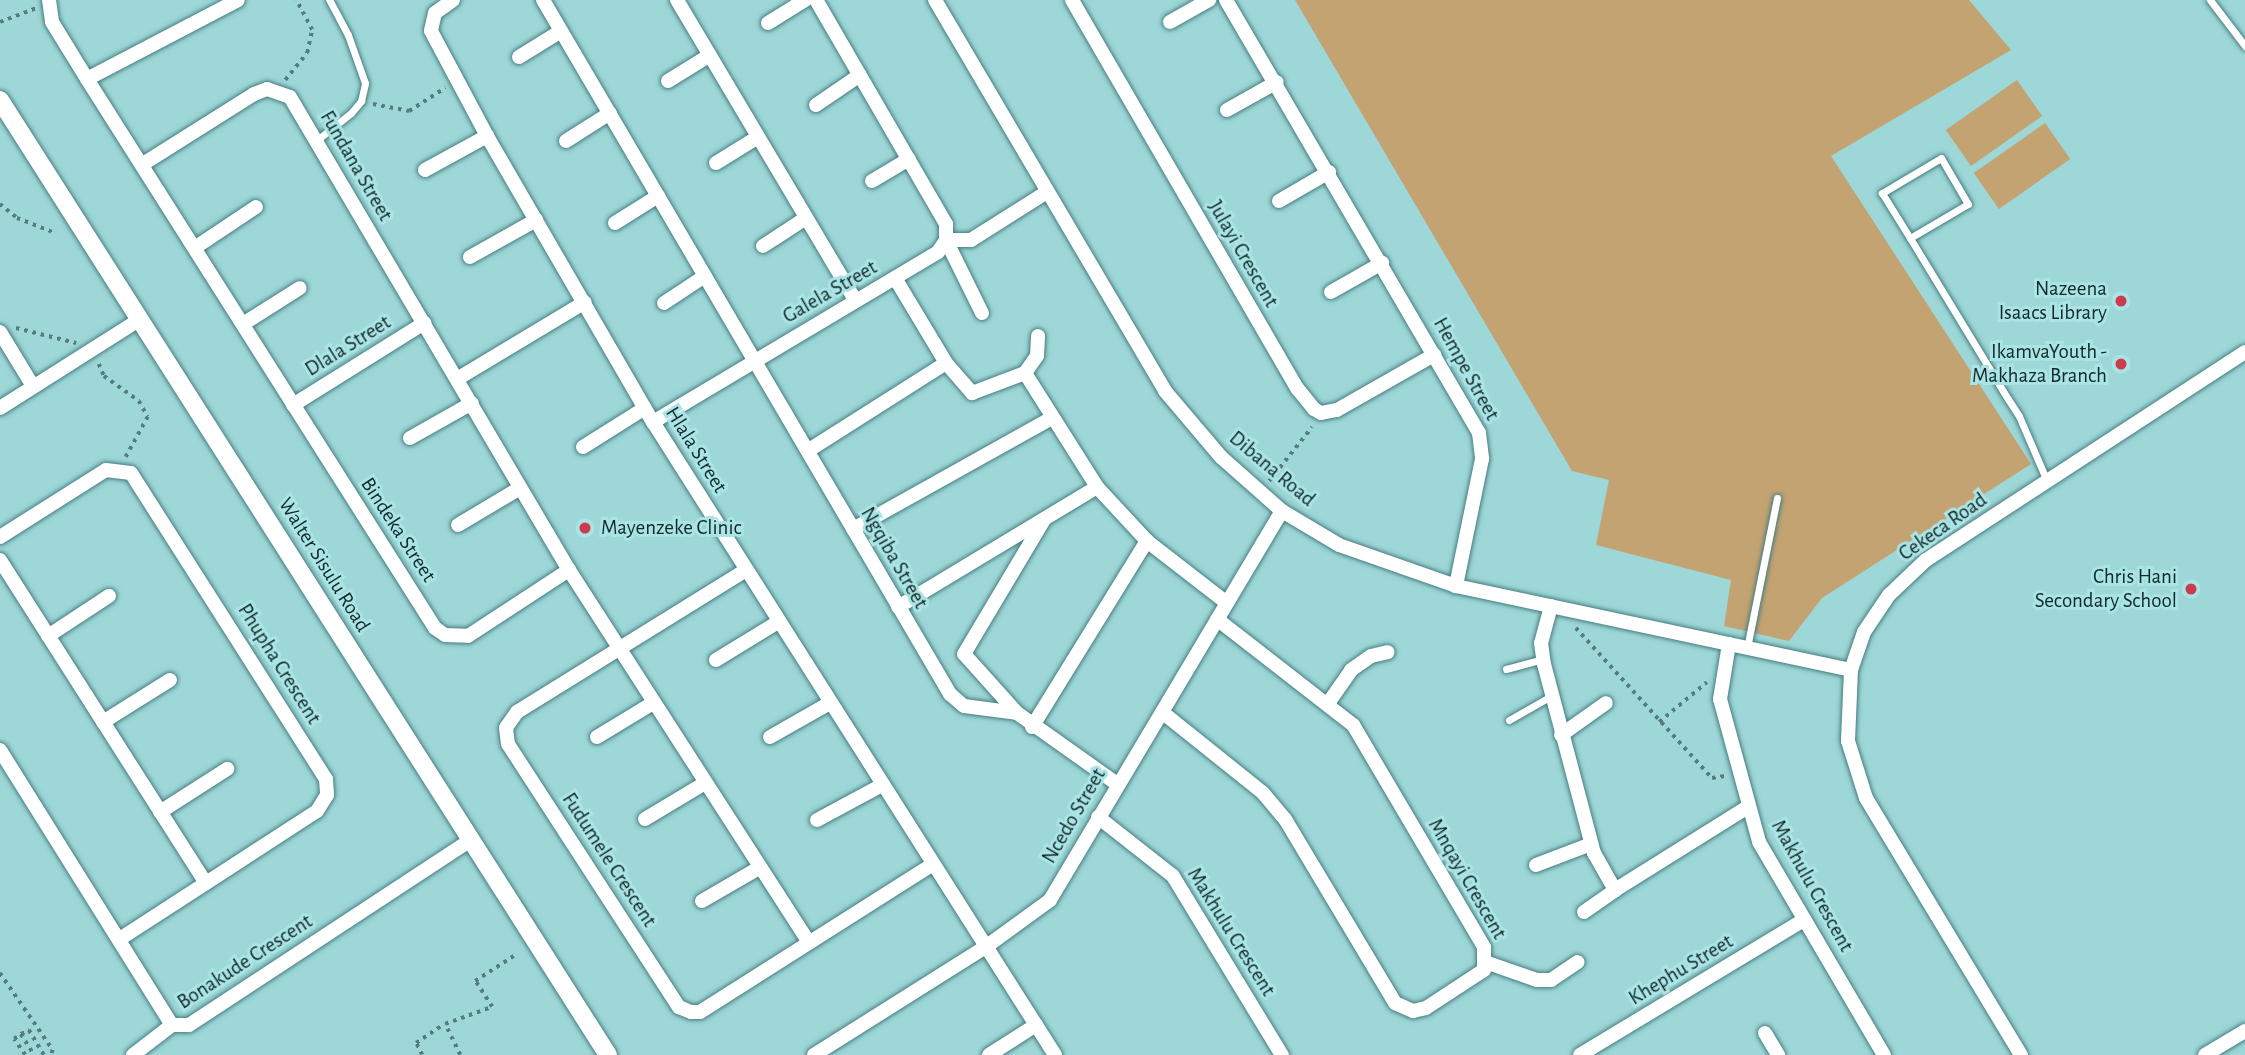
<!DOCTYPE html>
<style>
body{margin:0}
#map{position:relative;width:2245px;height:1055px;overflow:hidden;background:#9dd7d8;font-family:"Alegreya Sans",sans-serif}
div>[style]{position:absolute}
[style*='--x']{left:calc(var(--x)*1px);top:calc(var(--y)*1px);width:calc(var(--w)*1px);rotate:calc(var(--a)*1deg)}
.green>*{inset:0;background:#c4a372;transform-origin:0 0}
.path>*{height:3.5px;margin-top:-1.75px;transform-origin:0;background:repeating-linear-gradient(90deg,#557d7e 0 3.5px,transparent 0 8.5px)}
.roads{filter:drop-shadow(0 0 2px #477e7f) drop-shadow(0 0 2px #477e7f)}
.service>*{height:7px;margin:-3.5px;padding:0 3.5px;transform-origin:3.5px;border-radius:3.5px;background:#fff}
.minor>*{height:14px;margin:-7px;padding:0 7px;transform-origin:7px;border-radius:7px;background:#fff}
.tertiary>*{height:18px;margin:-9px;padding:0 9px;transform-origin:9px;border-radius:9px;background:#fff}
.dots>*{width:19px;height:19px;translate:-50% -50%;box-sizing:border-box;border:4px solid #aae4e5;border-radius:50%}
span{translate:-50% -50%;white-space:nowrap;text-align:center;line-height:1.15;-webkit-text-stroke:6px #aae4e5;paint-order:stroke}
.street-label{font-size:21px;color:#12292a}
.poi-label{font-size:21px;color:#12292a}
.right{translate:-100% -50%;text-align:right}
.left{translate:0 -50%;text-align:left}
</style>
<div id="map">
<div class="green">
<div style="clip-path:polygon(1295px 0,1969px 0,2011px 50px,1831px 156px,2031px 464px,1822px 598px,1789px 641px,1724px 626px,1731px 580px,1596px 545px,1609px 480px,1572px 471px)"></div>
<div style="left:2017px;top:80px;width:44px;height:87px;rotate:55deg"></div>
<div style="left:2045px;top:123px;width:44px;height:87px;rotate:55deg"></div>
</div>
<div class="path">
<div style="--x:0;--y:22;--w:40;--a:-21"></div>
<div style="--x:285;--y:80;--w:35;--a:-51"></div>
<div style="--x:307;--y:53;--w:24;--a:-78"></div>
<div style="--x:312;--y:30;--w:34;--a:-118"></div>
<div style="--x:373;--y:104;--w:37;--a:11"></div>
<div style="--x:409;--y:111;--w:43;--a:-32.6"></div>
<div style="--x:0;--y:204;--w:22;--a:39"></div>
<div style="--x:17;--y:218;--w:41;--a:21.5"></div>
<div style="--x:16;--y:328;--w:62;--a:14"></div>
<div style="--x:99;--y:364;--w:13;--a:67"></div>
<div style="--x:104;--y:376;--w:43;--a:35.5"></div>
<div style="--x:139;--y:401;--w:18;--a:61"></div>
<div style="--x:148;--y:417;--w:46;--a:118.8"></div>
<div style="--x:1269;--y:481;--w:69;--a:-51.5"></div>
<div style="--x:1576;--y:628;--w:202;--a:47.8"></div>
<div style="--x:1712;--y:778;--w:13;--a:-9"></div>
<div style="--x:1659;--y:722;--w:62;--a:-39.8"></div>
<div style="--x:0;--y:973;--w:93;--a:55.5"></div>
<div style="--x:53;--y:1050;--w:5;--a:112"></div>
<div style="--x:21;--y:1034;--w:9;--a:-27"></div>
<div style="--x:29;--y:1030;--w:29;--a:59"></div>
<div style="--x:25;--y:1055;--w:19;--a:-125"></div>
<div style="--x:14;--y:1039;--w:9;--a:-36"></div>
<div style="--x:21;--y:1034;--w:25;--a:58"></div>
<div style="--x:422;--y:1055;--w:13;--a:-117"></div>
<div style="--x:416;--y:1043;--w:34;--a:-34"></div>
<div style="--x:460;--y:1055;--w:34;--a:-116"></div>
<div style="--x:445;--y:1024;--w:50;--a:-19.9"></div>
<div style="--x:492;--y:1007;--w:31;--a:-123"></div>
<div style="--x:475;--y:981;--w:48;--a:-33"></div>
</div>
<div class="roads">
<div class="service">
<div style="--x:2210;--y:0;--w:58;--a:52.7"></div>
<div style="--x:317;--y:140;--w:43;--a:-38.5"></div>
<div style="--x:351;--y:113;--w:16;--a:-50"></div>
<div style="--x:361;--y:101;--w:18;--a:-77"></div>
<div style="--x:365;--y:83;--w:51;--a:-109.5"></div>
<div style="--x:348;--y:35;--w:40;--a:-118"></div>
<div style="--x:1910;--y:238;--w:67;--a:-30.4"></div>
<div style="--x:1968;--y:204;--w:53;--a:-120.4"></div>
<div style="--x:1941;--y:158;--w:69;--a:149.3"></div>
<div style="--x:1882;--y:193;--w:53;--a:58.1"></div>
<div style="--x:1910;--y:238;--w:188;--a:58.7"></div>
<div style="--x:2008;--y:399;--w:20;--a:57"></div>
<div style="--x:2019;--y:416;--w:71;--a:66.7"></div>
<div style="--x:1747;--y:648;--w:153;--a:-78.7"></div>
<div style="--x:1506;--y:669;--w:38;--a:-15"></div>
<div style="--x:1509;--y:720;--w:48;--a:-29.7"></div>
</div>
<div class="minor">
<div style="--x:49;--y:0;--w:22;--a:82"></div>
<div style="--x:52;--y:22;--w:67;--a:58.4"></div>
<div style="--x:87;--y:79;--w:650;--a:57.63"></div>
<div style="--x:435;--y:628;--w:12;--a:35"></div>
<div style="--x:445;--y:635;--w:23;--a:2"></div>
<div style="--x:468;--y:636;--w:121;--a:-33.2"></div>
<div style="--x:453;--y:0;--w:22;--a:144"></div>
<div style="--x:435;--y:13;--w:18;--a:103"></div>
<div style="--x:431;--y:31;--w:119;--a:61.9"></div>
<div style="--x:487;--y:136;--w:331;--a:59.9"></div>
<div style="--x:653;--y:422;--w:750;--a:57.58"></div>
<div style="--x:543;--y:0;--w:805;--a:59.61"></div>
<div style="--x:950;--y:694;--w:18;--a:41"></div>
<div style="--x:964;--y:706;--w:53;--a:7.5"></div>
<div style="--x:1017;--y:713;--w:121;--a:35.3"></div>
<div style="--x:677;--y:0;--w:349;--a:59.3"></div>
<div style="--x:935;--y:0;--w:454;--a:59.5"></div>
<div style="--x:1165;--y:391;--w:87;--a:49.7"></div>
<div style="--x:1221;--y:457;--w:81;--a:41.5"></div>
<div style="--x:1282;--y:511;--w:66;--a:30.8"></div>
<div style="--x:1339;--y:545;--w:124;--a:19.3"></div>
<div style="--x:1456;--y:586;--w:404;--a:12"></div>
<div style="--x:1072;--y:0;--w:449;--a:59.9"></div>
<div style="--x:1297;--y:388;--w:27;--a:51"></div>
<div style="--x:1314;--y:409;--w:8;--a:30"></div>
<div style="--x:1321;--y:413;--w:16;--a:-11"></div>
<div style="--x:1337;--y:410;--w:112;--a:-29.6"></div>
<div style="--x:1226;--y:0;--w:501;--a:59.7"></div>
<div style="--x:1479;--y:433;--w:26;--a:83"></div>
<div style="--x:1482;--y:459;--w:130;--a:101.6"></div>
<div style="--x:1170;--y:22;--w:45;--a:-29.4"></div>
<div style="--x:768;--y:23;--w:44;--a:-31.9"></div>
<div style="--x:519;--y:57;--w:49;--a:-31.8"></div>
<div style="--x:87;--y:79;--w:170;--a:-27.6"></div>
<div style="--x:668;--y:81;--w:49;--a:-31.8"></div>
<div style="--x:816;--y:105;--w:53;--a:-34.3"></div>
<div style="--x:1227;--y:110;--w:57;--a:-29.2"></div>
<div style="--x:566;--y:141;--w:52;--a:-32.5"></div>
<div style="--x:716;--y:163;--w:49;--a:-31.8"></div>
<div style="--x:143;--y:164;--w:131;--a:-32.2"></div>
<div style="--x:254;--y:94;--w:14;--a:-21"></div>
<div style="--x:267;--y:89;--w:24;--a:19"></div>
<div style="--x:290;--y:97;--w:549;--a:59.47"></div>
<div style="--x:569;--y:570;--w:441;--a:57.2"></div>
<div style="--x:425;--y:170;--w:71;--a:-28.7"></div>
<div style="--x:872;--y:181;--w:43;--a:-30.7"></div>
<div style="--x:1279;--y:201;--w:58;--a:-30.1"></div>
<div style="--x:615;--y:223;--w:51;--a:-32.1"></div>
<div style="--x:763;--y:246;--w:51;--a:-33.1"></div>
<div style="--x:196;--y:247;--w:72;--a:-33.7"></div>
<div style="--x:470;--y:257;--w:76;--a:-29.3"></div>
<div style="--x:895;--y:278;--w:99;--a:59"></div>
<div style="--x:946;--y:363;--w:40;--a:49"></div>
<div style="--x:972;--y:393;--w:57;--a:-20.7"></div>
<div style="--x:1025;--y:373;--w:21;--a:-55"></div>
<div style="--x:1037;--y:356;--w:20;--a:-87"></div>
<div style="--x:1331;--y:292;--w:59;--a:-29.6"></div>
<div style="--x:664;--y:303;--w:49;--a:-33.4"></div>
<div style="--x:982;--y:313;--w:81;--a:-116.3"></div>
<div style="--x:946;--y:240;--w:25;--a:0"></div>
<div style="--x:971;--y:240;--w:90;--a:-32.3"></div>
<div style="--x:243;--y:324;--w:67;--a:-32.3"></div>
<div style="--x:0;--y:332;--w:63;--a:58.6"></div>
<div style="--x:1025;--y:373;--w:135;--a:57.7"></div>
<div style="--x:1097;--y:487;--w:74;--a:47.2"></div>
<div style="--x:1147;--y:541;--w:101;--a:37.8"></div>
<div style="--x:457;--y:379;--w:149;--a:-31"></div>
<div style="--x:293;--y:405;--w:155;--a:-32"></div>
<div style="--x:0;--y:408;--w:166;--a:-32.4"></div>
<div style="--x:653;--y:422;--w:332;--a:-30.8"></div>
<div style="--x:938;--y:252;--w:14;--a:-56"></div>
<div style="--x:946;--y:240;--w:16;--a:-90"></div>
<div style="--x:946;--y:224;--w:259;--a:-120.1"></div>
<div style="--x:410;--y:438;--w:71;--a:-29.4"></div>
<div style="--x:583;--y:447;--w:73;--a:-32.2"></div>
<div style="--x:809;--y:450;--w:162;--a:-32.4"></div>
<div style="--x:458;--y:525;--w:72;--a:-30.8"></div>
<div style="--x:853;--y:529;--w:228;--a:-29.2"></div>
<div style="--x:0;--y:537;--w:125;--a:-32.3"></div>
<div style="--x:106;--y:470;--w:25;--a:7"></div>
<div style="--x:131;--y:473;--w:363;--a:57.5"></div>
<div style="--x:326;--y:779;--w:16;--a:86"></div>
<div style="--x:327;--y:795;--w:19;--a:122"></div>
<div style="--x:317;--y:811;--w:235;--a:147"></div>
<div style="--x:0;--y:560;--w:383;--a:57.5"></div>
<div style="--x:746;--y:570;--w:269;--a:148.2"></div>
<div style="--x:517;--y:712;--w:19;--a:125"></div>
<div style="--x:506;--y:728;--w:16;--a:83"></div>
<div style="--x:508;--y:744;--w:314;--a:57"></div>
<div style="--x:679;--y:1007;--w:13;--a:23"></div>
<div style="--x:691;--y:1012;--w:9;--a:0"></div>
<div style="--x:700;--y:1012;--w:275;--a:-32.4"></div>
<div style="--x:1551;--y:606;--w:38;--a:105"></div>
<div style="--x:1541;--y:643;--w:21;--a:82"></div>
<div style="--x:1544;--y:664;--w:196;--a:75.2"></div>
<div style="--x:1594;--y:853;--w:43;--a:60.4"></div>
<div style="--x:1615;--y:890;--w:157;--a:-32"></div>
<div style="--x:898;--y:607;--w:232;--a:-31.1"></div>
<div style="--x:48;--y:636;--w:73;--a:-33.3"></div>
<div style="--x:1729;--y:644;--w:56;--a:99.3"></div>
<div style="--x:1720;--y:699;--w:148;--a:74.7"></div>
<div style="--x:1759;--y:842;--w:247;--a:59.6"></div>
<div style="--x:716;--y:660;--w:73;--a:-31.5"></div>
<div style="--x:1329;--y:702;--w:39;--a:-55"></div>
<div style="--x:1351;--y:670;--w:24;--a:-35"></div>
<div style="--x:1371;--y:656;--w:17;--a:-13"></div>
<div style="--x:1162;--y:712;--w:129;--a:38.7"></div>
<div style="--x:1263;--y:793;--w:34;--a:50"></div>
<div style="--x:1285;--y:819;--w:214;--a:59.1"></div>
<div style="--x:1395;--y:1003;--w:20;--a:24"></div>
<div style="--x:1413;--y:1011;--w:13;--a:-13"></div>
<div style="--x:1426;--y:1008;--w:69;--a:-33.2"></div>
<div style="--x:1484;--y:970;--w:23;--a:-90"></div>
<div style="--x:1484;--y:947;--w:258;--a:-120.5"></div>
<div style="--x:1353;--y:725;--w:172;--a:-142.1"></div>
<div style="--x:1017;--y:713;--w:79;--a:-131.9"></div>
<div style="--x:964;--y:654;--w:156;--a:-59.2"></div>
<div style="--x:103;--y:722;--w:79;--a:-32.1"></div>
<div style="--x:1032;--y:727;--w:219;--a:-58.3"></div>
<div style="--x:1561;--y:735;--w:55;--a:-35.4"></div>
<div style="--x:597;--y:737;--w:66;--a:-31.3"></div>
<div style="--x:770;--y:737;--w:67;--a:-29.6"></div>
<div style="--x:0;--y:750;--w:324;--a:58"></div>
<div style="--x:160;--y:812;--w:80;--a:-32.7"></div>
<div style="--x:1098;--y:817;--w:95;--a:38.2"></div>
<div style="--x:1173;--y:876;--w:210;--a:58.7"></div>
<div style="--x:645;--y:819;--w:70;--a:-31"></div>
<div style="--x:817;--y:820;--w:74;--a:-28.3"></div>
<div style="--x:1536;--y:865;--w:59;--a:-20.9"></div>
<div style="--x:702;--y:901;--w:66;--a:-30.1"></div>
<div style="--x:1584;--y:912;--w:38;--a:-35"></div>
<div style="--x:1488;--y:963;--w:52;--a:19.1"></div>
<div style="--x:1537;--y:980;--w:14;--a:0"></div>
<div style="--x:1551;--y:980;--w:32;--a:-34"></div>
<div style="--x:172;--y:1025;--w:17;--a:0"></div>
<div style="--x:189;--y:1025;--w:337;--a:-33.3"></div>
<div style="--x:1765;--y:1033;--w:26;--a:59"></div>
<div style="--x:133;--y:1055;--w:49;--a:-37.6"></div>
<div style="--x:814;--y:1055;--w:204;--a:-32.2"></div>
<div style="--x:987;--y:946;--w:78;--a:-36.1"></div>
<div style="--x:1050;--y:900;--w:453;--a:-59.2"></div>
<div style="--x:989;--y:1055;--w:56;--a:-32.6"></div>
<div style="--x:1580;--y:1055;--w:262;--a:-31.1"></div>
<div style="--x:2021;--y:1055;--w:300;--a:-121.1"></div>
<div style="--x:1866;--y:798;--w:60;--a:-107.5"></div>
<div style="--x:1848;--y:741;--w:71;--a:-87.6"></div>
<div style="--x:1851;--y:670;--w:40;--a:-71.1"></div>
<div style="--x:1864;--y:632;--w:45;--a:-56"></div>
<div style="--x:1889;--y:595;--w:51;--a:-43.4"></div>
<div style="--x:1926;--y:560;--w:381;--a:-33.1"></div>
<div style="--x:2205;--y:1055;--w:47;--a:-31"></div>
</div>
<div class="tertiary">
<div style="--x:0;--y:100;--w:1132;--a:57.52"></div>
</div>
</div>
<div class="dots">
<div style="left:2121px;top:301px;background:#cc3c4f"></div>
<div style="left:2121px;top:364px;background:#cc3c4f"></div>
<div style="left:585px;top:528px;background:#cc3c4f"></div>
<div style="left:2191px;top:589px;background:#cc3c4f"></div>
</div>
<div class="street-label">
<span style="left:356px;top:166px;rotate:60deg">Fundana Street</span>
<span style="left:1243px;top:254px;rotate:60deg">Julayi Crescent</span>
<span style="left:830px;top:292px;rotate:-30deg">Galela Street</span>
<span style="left:348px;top:346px;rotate:-32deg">Dlala Street</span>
<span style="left:1466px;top:369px;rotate:61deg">Hempe Street</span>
<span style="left:696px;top:450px;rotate:58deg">Hlala Street</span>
<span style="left:1272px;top:469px;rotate:40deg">Dibana Road</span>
<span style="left:1943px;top:527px;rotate:-35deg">Cekeca Road</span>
<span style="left:398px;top:530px;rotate:57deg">Bindeka Street</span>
<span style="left:894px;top:558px;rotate:60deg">Ngqiba Street</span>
<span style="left:324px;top:565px;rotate:58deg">Walter Sisulu Road</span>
<span style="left:279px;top:664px;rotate:58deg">Phupha Crescent</span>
<span style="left:1074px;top:816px;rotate:-60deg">Ncedo Street</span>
<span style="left:609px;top:860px;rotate:57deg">Fudumele Crescent</span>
<span style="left:1467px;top:879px;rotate:60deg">Mnqayi Crescent</span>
<span style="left:1812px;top:886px;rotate:61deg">Makhulu Crescent</span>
<span style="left:1231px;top:932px;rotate:58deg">Makhulu Crescent</span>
<span style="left:245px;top:962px;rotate:-33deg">Bonakude Crescent</span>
<span style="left:1681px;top:970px;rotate:-31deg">Khephu Street</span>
</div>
<div class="poi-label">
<span class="right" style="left:2107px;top:301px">Nazeena<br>Isaacs Library</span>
<span class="right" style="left:2107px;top:364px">IkamvaYouth -<br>Makhaza Branch</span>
<span class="left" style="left:601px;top:528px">Mayenzeke Clinic</span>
<span class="right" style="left:2177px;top:589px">Chris Hani<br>Secondary School</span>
</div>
</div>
